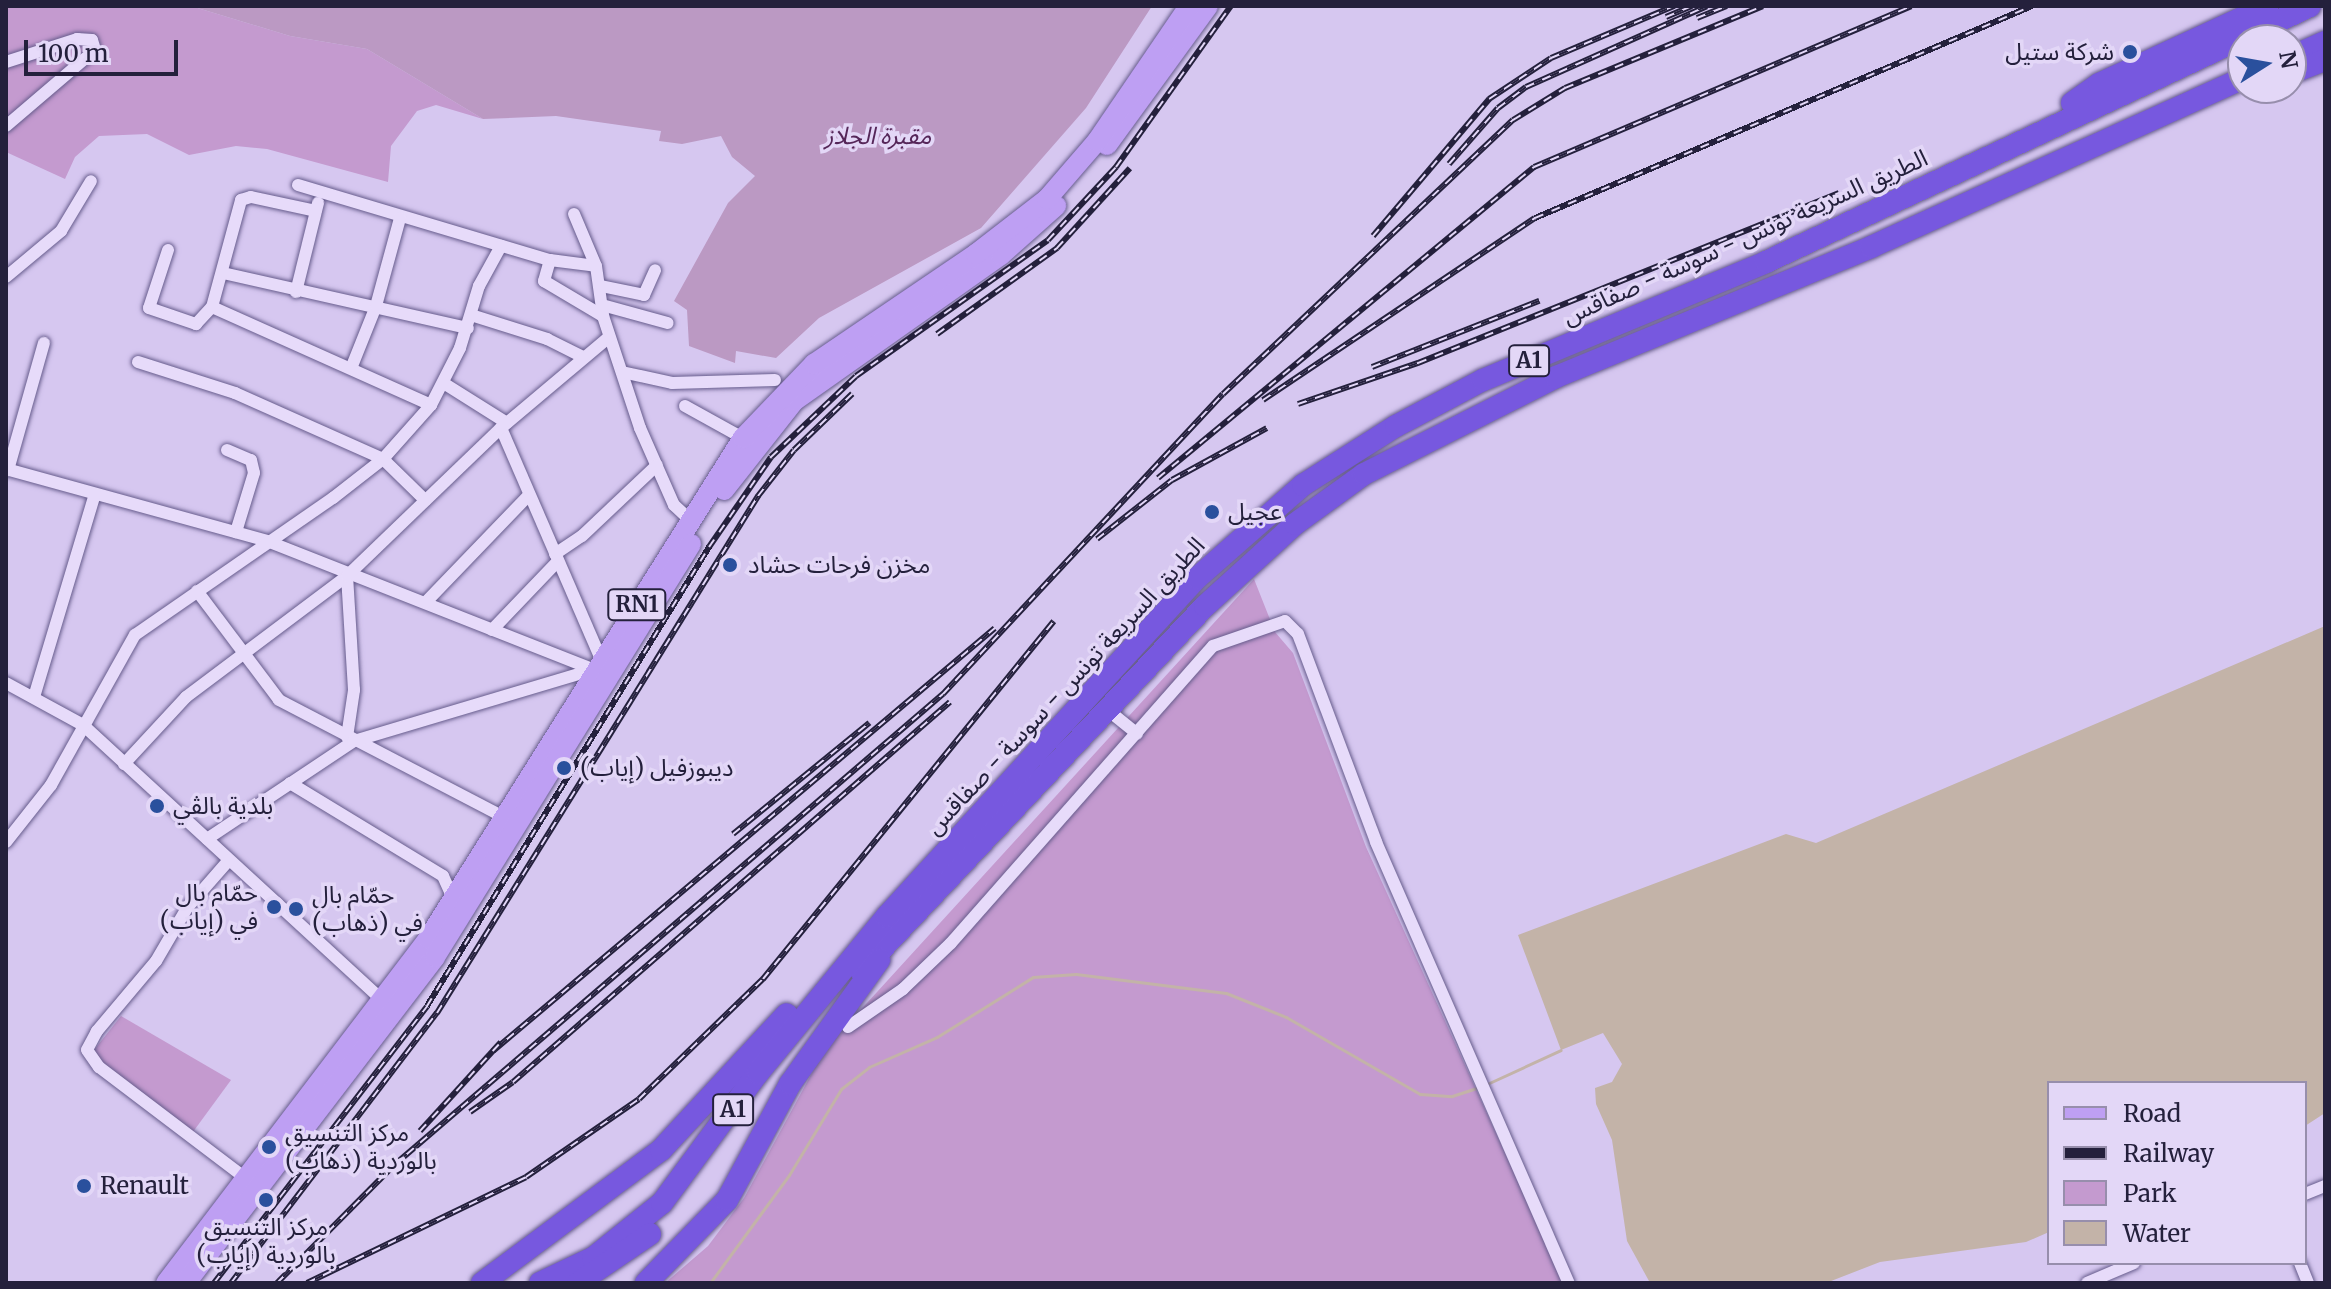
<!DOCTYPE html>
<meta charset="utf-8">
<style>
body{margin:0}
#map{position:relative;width:2331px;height:1289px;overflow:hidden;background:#d6c7f0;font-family:Merriweather,"Noto Sans Arabic",serif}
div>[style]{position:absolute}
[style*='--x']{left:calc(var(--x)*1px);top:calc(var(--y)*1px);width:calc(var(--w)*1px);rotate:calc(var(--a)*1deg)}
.green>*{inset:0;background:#c49acf}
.cemetery>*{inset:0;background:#bb99c3}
.water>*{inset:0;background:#c3b3a8}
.stream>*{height:3px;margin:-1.5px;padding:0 1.5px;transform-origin:1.5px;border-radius:1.5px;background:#c3b3a8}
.roads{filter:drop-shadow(0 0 2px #665c8c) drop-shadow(0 0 2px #665c8c)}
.minor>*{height:12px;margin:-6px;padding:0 6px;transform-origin:6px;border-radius:6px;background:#e7dbfa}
.primary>*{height:20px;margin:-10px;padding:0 10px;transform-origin:10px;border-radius:10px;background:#be9ff3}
.motorway>*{height:22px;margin:-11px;padding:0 11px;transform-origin:11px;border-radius:11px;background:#7758df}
.rail>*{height:6px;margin-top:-3px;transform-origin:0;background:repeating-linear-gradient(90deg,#e3d7f7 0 9px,#24203c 0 18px);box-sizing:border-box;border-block:2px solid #24203c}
.dots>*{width:22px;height:22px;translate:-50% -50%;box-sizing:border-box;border:4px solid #e3d7f7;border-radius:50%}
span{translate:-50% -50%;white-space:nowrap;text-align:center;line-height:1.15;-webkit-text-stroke:7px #e3d7f7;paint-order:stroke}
.shield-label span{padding:2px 6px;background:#e3d7f7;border:2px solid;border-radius:6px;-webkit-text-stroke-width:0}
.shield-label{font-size:22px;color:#24203c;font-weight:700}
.poi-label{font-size:24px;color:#24203c}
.right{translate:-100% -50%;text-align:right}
.left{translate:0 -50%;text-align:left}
.park-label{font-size:24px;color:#552659;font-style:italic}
.street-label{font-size:24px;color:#24203c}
.frame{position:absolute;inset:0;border:8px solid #24203c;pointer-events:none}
.legend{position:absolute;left:2047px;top:1081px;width:260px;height:184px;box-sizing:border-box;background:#e3d7f7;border:2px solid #978eac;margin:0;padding:10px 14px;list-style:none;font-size:24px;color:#24203c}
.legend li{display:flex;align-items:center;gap:16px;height:40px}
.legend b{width:40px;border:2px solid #978eac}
.north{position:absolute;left:2227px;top:24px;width:80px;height:80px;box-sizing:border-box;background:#e3d7f7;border:2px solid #978eac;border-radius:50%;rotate:79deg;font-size:22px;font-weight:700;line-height:32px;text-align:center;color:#24203c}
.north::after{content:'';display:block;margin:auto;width:28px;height:36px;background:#2a509d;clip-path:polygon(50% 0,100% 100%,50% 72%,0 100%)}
.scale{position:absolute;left:24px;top:40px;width:154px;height:36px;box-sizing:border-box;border:4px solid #24203c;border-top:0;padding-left:10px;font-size:24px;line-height:28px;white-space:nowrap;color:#24203c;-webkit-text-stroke:6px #e3d7f7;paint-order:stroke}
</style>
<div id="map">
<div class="green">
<div style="clip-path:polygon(6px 6px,191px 6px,290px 36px,367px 49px,483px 119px,436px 105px,417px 111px,391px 146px,388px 182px,267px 149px,236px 146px,189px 155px,147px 134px,99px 136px,75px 157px,65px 179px,6px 152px)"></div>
<div style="clip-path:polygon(1254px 579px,1275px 632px,1293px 653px,1366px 847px,1564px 1283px,665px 1283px,708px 1246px,744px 1198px,825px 1049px)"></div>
<div style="clip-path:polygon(121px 1016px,231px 1080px,190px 1136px,104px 1072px,94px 1050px)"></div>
</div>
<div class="cemetery">
<div style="clip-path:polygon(191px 6px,1152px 6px,1086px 108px,981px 228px,819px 318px,776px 358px,736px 351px,735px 363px,689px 346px,687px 310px,674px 301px,728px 203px,755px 176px,732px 157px,721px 136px,682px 144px,659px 141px,661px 131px,556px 116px,483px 119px,367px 49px,290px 36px)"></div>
</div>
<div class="water">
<div style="clip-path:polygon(2325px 626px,2325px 1113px,2305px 1126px,2305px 1083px,2049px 1083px,2049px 1232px,2026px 1242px,1880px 1262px,1826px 1283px,1649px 1281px,1627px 1241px,1612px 1140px,1596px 1104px,1595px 1088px,1612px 1082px,1622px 1064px,1603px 1033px,1561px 1050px,1518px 935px,1786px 834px,1816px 843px)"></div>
</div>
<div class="stream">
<div style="--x:1487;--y:1084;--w:81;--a:-24.7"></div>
<div style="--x:710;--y:1283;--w:134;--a:-53.8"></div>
<div style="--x:789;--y:1175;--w:100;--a:-58.8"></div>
<div style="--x:841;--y:1089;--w:36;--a:-38"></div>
<div style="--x:869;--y:1067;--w:74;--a:-23.8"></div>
<div style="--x:937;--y:1037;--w:113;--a:-32"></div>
<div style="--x:1033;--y:977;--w:43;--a:-4"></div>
<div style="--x:1076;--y:974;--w:151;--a:7.2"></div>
<div style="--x:1226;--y:993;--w:65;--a:21.8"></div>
<div style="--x:1286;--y:1017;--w:155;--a:29.9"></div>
<div style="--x:1420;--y:1094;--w:32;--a:4"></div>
<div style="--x:1452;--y:1096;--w:29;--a:-18"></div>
</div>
<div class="roads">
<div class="minor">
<div style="--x:6;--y:62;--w:75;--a:-17.9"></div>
<div style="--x:77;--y:39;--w:15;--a:4"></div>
<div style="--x:92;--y:40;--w:10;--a:73"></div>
<div style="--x:95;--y:50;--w:117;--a:139.5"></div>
<div style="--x:298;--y:185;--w:263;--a:16.6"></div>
<div style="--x:550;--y:260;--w:46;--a:7.4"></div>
<div style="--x:574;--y:214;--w:56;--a:67.1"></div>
<div style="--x:596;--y:266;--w:50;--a:82"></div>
<div style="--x:603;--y:316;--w:118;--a:71.7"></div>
<div style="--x:640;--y:428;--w:84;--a:66.2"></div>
<div style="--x:674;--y:505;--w:22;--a:43"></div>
<div style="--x:168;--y:250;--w:61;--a:108.1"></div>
<div style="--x:149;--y:308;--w:50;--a:18.8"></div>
<div style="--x:196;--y:324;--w:23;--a:-47"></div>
<div style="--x:212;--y:307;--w:111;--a:-74.8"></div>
<div style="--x:241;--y:200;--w:10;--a:-17"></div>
<div style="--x:251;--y:197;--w:66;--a:12.2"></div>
<div style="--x:550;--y:260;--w:22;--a:106"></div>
<div style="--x:544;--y:281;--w:69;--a:30.7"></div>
<div style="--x:223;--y:273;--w:251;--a:12.7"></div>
<div style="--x:6;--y:277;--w:72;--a:-39.9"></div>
<div style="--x:61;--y:231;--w:58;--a:-59"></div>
<div style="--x:601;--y:286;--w:44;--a:11.8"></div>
<div style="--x:644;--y:295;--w:27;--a:-66"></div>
<div style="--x:296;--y:292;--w:92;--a:-76.1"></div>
<div style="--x:602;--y:305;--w:68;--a:15.3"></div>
<div style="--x:212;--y:307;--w:240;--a:24.1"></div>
<div style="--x:471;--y:315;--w:80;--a:17.5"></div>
<div style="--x:547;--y:339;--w:40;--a:26.6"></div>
<div style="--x:138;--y:362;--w:102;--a:17.7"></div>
<div style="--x:235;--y:393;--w:162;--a:24"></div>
<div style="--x:383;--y:459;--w:59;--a:44.3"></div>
<div style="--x:352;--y:366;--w:65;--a:-68.2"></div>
<div style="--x:376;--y:306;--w:91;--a:-74.7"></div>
<div style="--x:622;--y:372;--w:51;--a:12.4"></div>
<div style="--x:672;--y:383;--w:103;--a:-1.7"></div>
<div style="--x:445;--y:384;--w:73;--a:32.2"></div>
<div style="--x:685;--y:406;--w:66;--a:28.9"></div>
<div style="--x:501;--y:428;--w:254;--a:66.6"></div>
<div style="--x:227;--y:450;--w:26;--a:23"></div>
<div style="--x:251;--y:460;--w:13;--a:77"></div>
<div style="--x:254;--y:473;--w:62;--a:107"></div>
<div style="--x:6;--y:469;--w:271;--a:15.4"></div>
<div style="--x:267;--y:541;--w:358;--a:21.5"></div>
<div style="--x:8;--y:470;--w:132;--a:-74.2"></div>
<div style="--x:555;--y:554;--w:32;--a:-34"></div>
<div style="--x:582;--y:536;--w:103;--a:-43.4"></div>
<div style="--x:197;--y:591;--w:136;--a:53"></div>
<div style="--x:279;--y:700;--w:256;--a:27.5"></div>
<div style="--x:426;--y:602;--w:149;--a:-46.1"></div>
<div style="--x:492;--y:630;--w:95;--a:-46.3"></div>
<div style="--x:6;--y:683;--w:88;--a:28.6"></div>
<div style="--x:83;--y:725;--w:410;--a:42.6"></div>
<div style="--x:34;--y:697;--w:212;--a:-73.3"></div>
<div style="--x:1109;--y:711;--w:36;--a:39"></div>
<div style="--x:347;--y:737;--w:48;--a:-81.5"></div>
<div style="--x:354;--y:690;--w:114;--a:-93.5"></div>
<div style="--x:124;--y:764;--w:91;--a:-47.2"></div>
<div style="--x:186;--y:697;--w:201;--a:-36.9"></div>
<div style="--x:347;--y:576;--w:214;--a:-43.9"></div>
<div style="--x:501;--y:428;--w:141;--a:-40.1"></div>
<div style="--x:290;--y:783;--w:179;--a:31.3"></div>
<div style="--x:443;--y:876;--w:24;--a:66"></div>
<div style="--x:207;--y:839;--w:177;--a:-33.7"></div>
<div style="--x:354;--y:741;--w:252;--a:-16.6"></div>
<div style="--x:6;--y:842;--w:73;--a:-51.7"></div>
<div style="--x:51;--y:785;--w:172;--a:-60.8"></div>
<div style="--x:135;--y:635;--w:241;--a:-34.7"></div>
<div style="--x:333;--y:498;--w:63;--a:-38"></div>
<div style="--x:383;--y:459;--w:72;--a:-48.4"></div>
<div style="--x:431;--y:405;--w:64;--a:-63"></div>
<div style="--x:460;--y:348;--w:65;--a:-73"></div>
<div style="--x:479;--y:286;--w:46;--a:-61.2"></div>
<div style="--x:229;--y:860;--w:64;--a:131.2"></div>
<div style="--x:187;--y:908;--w:61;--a:120.3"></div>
<div style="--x:156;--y:961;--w:92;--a:130.1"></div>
<div style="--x:97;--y:1031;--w:21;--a:118"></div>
<div style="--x:87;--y:1050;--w:21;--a:55"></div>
<div style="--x:99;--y:1067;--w:187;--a:37.2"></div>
<div style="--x:848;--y:1027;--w:67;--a:-34.6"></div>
<div style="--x:903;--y:989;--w:66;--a:-43.8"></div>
<div style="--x:951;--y:943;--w:396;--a:-48.6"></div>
<div style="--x:1213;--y:646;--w:76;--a:-19.1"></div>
<div style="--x:1285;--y:621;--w:18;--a:45"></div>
<div style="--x:1298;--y:634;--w:222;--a:69.4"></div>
<div style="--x:1376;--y:842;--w:481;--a:66.4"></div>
<div style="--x:2305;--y:1194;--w:22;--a:-22"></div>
<div style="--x:2300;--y:1263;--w:22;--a:68"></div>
<div style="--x:2087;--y:1283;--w:51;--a:-23.1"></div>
</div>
<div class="primary">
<div style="--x:1107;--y:145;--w:172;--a:-54"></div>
<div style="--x:724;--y:490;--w:113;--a:-51.8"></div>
<div style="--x:794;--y:401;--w:253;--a:-35.2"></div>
<div style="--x:1001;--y:255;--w:74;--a:-41.7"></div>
<div style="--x:166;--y:1283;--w:432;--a:-52.7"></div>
<div style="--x:428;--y:939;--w:592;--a:-57.84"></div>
<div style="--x:743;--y:438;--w:103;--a:-46.2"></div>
<div style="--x:814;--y:364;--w:196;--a:-34.2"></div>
<div style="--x:976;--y:254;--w:90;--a:-37.8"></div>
<div style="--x:1047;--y:199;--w:77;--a:-49.2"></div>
<div style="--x:1097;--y:141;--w:163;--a:-55.7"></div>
<div style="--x:186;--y:1283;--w:410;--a:-52.6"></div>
<div style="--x:435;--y:957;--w:486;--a:-58.2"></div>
</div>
<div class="motorway">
<div style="--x:2291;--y:57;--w:37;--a:-24"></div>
<div style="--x:2291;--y:73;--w:36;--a:-21"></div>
<div style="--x:2072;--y:103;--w:33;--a:-35"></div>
<div style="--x:2099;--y:84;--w:186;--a:-24.8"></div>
<div style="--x:861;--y:971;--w:502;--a:-46.7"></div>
<div style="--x:1205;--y:606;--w:122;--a:-42.3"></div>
<div style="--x:1295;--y:524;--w:85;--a:-35.9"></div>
<div style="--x:1364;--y:474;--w:215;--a:-26.8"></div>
<div style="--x:1556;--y:377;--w:341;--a:-22.4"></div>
<div style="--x:1871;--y:247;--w:409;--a:-24.4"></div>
<div style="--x:482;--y:1283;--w:223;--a:-36.6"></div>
<div style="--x:661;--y:1150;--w:185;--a:-47.2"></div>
<div style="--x:540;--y:1283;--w:59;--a:-25.3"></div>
<div style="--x:593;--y:1258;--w:88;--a:-38.6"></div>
<div style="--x:662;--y:1203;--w:162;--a:-53.6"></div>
<div style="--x:758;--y:1073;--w:203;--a:-50.6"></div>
<div style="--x:887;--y:916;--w:459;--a:-47.5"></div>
<div style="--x:1197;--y:578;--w:141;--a:-41.3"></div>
<div style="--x:1303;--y:485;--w:110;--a:-32.4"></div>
<div style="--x:1396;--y:426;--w:98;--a:-27.9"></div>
<div style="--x:1483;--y:380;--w:307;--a:-22.6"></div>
<div style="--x:1766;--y:262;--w:601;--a:-25.2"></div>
<div style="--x:578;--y:1283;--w:87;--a:-34.2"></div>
<div style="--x:646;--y:1283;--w:116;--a:-45.7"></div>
<div style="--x:727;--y:1200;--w:132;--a:-61.5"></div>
<div style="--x:790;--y:1084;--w:153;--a:-54.3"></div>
</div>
</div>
<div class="rail">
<div style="--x:1666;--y:17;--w:28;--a:-23"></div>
<div style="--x:1697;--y:18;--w:32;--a:-22"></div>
<div style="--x:1449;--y:164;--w:74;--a:-48.8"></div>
<div style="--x:1498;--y:108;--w:35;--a:-37"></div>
<div style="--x:1526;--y:87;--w:198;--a:-24.1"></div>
<div style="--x:1373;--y:236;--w:180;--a:-49.7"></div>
<div style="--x:1489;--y:99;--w:74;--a:-33.5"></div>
<div style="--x:1551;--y:58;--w:134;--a:-22.9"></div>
<div style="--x:937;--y:334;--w:148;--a:-35.6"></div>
<div style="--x:1057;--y:248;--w:108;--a:-47.6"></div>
<div style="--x:1372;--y:367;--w:180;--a:-21.6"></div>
<div style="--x:1263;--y:400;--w:327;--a:-33.8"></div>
<div style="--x:1535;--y:218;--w:540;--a:-23.1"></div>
<div style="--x:1298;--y:404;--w:127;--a:-18.9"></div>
<div style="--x:1418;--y:363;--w:454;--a:-22"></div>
<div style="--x:1158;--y:478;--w:488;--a:-39.6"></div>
<div style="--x:1534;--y:167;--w:410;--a:-23.1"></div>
<div style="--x:1097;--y:539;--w:95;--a:-38.2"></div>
<div style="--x:1172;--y:480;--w:108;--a:-28.7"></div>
<div style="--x:733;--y:834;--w:176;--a:-39.2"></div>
<div style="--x:493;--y:1051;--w:656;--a:-40.12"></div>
<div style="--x:470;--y:1112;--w:52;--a:-34.9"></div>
<div style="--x:513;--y:1082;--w:579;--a:-41.01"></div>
<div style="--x:420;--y:1131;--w:120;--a:-47.7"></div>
<div style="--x:214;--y:1283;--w:349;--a:-52.4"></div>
<div style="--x:427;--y:1006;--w:539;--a:-58.43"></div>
<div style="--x:709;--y:547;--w:109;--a:-55.4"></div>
<div style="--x:771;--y:457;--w:117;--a:-43.6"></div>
<div style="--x:856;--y:376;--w:235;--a:-35.3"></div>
<div style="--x:1048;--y:240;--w:100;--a:-47"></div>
<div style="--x:1116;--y:167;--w:198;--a:-54.5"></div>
<div style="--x:231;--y:1283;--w:340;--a:-52.7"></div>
<div style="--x:437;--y:1013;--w:609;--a:-58.16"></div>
<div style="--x:758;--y:496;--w:58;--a:-52"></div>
<div style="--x:794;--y:450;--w:81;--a:-44"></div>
<div style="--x:277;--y:1283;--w:165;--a:-45.2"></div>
<div style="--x:393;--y:1166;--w:725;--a:-40.64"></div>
<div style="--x:943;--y:694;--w:410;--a:-47"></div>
<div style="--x:1223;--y:394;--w:399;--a:-43.4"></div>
<div style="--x:1513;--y:120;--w:61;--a:-31.6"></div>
<div style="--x:1565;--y:88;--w:214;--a:-22.5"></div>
<div style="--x:307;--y:1283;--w:243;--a:-25.8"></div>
<div style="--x:526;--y:1177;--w:137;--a:-34.6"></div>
<div style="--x:639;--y:1099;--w:173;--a:-44.1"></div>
<div style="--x:763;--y:979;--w:461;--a:-50.9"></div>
</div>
<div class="dots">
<div style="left:2130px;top:52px;background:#2a509d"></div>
<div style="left:1212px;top:512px;background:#2a509d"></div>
<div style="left:730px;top:565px;background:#2a509d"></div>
<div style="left:564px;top:768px;background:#2a509d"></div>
<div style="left:157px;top:806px;background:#2a509d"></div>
<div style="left:274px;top:907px;background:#2a509d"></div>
<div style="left:296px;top:909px;background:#2a509d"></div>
<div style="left:269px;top:1147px;background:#2a509d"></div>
<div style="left:84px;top:1186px;background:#2a509d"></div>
<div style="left:266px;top:1200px;background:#2a509d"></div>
</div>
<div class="shield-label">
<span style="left:1529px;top:361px">A1</span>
<span style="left:637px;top:605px">RN1</span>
<span style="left:733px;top:1110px">A1</span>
</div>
<div class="poi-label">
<span class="right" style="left:2114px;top:52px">شركة ستيل</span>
<span class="left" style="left:1228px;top:512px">عجيل</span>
<span class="left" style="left:748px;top:565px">مخزن فرحات حشاد</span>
<span class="left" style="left:580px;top:768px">ديبوزفيل (إياب)</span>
<span class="left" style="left:173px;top:806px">بلدية بالڤي</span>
<span class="right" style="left:258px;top:907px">حمّام بال<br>في (إياب)</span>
<span class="left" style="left:312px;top:909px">حمّام بال<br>في (ذهاب)</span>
<span class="left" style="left:285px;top:1147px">مركز التنسيق<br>بالوردية (ذهاب)</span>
<span class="left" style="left:100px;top:1186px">Renault</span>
<span style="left:266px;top:1241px">مركز التنسيق<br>بالوردية (إياب)</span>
</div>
<div class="park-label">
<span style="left:878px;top:136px">مقبرة الجلاز</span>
</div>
<div class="street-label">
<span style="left:1745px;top:237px;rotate:-24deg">الطريق السريعة تونس - سوسة - صفاقس</span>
<span style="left:1065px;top:686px;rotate:-47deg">الطريق السريعة تونس - سوسة - صفاقس</span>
</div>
<div class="frame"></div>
<ul class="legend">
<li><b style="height:10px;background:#be9ff3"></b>Road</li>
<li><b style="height:10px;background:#24203c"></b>Railway</li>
<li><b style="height:22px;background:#c49acf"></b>Park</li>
<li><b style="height:22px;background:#c3b3a8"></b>Water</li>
</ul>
<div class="north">N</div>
<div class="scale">100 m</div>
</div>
